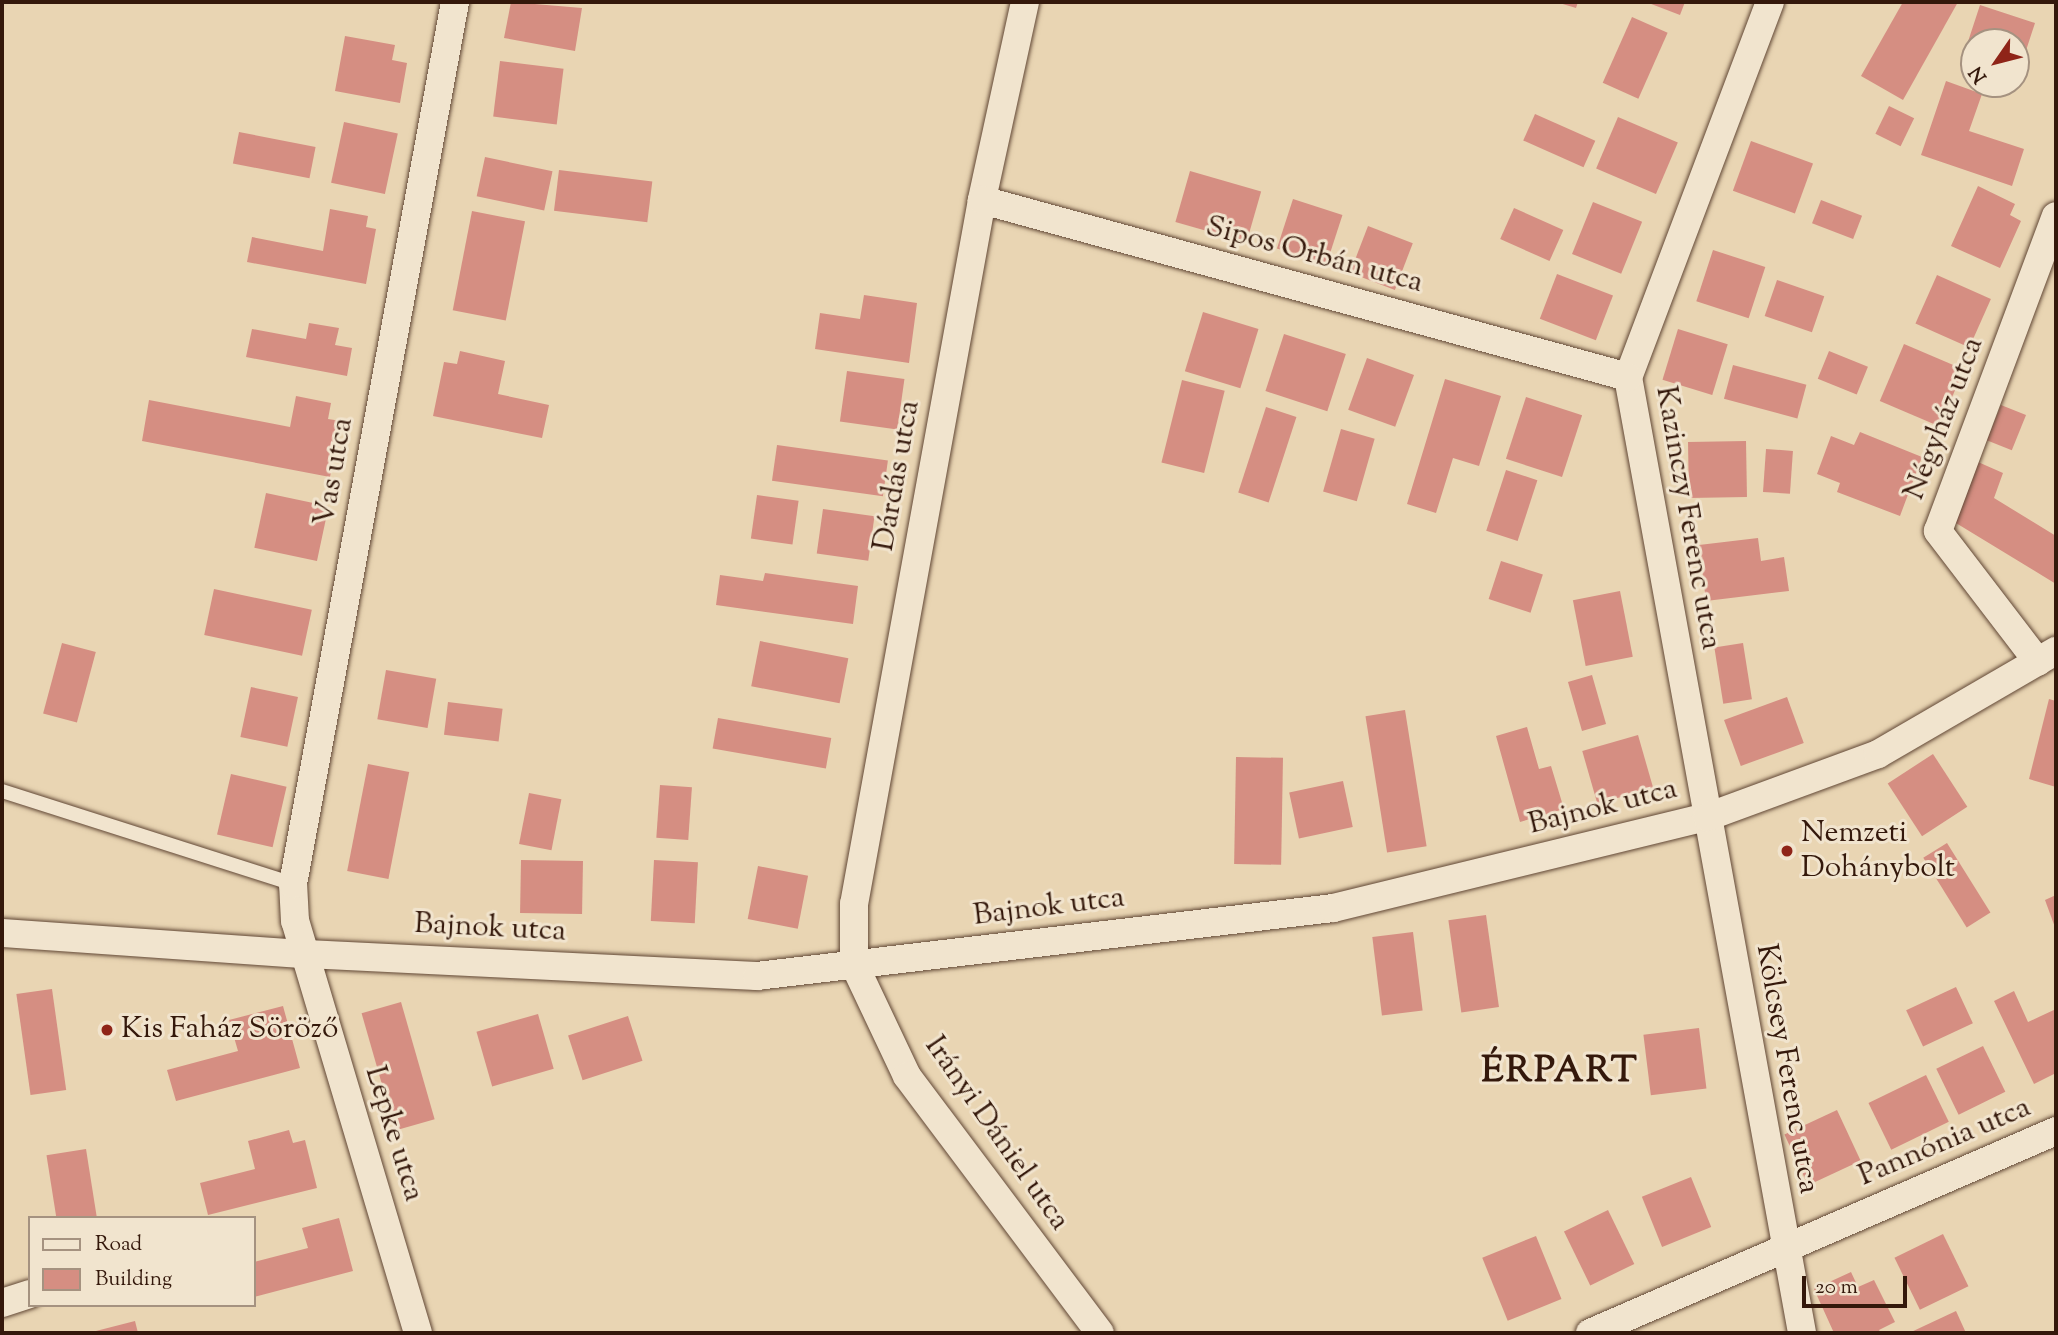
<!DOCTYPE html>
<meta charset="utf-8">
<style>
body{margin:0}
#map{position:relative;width:2058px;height:1335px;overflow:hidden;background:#e9d5b3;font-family:"Sorts Mill Goudy",serif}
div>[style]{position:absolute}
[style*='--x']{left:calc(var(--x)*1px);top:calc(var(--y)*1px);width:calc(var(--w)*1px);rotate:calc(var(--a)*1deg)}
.building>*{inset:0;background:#d58e82;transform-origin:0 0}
.roads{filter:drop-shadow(0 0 2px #614735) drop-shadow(0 0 2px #614735)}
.service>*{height:14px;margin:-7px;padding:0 7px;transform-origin:7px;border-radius:7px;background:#f1e4ce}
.minor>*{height:28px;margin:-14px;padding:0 14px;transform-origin:14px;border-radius:14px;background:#f1e4ce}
.dots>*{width:19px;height:19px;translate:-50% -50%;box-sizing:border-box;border:4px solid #f1e4ce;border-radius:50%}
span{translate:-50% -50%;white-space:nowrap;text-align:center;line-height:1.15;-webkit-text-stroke:6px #f1e4ce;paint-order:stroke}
.street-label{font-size:30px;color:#34180b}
.poi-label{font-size:30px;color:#34180b}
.left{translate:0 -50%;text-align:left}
.district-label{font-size:37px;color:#34180b;font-weight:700;letter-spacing:2px}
.frame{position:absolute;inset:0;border:4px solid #34180b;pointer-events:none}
.legend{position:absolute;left:28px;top:1216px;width:228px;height:91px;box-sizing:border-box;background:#f1e4ce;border:2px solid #a59280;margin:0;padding:9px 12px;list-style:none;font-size:21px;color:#34180b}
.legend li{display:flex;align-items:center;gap:14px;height:35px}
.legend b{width:35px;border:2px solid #a59280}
.north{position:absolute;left:1960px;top:28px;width:70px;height:70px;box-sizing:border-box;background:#f1e4ce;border:2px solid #a59280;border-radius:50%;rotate:235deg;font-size:19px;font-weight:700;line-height:28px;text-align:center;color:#34180b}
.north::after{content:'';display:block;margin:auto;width:24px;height:32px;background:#8f2418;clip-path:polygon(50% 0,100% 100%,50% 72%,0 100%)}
.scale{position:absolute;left:1802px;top:1276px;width:105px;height:32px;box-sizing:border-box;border:4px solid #34180b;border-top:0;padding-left:9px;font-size:21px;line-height:24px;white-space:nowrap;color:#34180b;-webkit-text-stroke:5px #f1e4ce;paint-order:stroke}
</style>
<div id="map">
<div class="building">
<div style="clip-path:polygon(511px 2px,582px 8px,575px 51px,504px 38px)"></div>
<div style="clip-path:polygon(1556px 2px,1578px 2px,1576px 8px)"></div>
<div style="clip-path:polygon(1646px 2px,1685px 2px,1680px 15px)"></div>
<div style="clip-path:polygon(1903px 2px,1958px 2px,1903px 100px,1861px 76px)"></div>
<div style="clip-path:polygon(1980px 5px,2035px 23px,2017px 78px,2016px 42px,1974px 42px,1974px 70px,1960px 66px)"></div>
<div style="left:1632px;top:17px;width:39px;height:72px;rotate:24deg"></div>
<div style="clip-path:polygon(345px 36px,395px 45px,392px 60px,407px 63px,400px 103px,335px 91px)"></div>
<div style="left:500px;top:61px;width:64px;height:56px;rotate:7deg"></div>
<div style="clip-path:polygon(1946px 81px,1982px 94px,1969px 131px,2024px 149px,2012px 186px,1921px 155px)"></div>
<div style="left:1889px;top:106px;width:28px;height:31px;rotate:26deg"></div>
<div style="left:1535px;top:114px;width:66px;height:29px;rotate:24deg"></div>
<div style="left:1618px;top:117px;width:65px;height:56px;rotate:23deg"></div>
<div style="left:344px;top:122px;width:55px;height:62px;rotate:12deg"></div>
<div style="left:239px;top:132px;width:78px;height:32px;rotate:11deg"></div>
<div style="left:1751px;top:141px;width:66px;height:53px;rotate:20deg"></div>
<div style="left:485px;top:157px;width:69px;height:40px;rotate:12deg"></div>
<div style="left:559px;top:170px;width:94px;height:41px;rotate:7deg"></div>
<div style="left:1190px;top:171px;width:74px;height:53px;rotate:16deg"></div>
<div style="clip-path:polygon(1978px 186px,2015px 204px,2010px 215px,2021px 221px,2000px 268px,1951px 246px)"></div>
<div style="left:1293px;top:199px;width:52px;height:52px;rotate:18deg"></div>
<div style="left:1821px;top:200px;width:44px;height:25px;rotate:21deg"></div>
<div style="left:1593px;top:202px;width:53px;height:56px;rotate:22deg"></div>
<div style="left:1514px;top:208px;width:54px;height:34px;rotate:24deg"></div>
<div style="clip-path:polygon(330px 209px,368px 216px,366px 227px,376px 229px,366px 284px,247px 262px,252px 237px,323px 251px)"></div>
<div style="left:472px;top:211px;width:54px;height:101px;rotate:11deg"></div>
<div style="left:1368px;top:226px;width:48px;height:50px;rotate:21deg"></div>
<div style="left:1713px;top:250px;width:55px;height:54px;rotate:18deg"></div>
<div style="left:1557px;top:274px;width:60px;height:48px;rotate:21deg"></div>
<div style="left:1937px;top:275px;width:59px;height:53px;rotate:24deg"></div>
<div style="left:1777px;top:280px;width:50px;height:38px;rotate:19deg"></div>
<div style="clip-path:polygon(864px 295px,917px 303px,909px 363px,815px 349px,820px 313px,860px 319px)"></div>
<div style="left:1203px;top:312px;width:58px;height:62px;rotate:17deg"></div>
<div style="clip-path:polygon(309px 323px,339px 328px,335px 345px,352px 348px,347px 376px,246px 357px,252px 329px,306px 339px)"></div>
<div style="left:1678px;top:329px;width:52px;height:53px;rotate:17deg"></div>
<div style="left:1284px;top:334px;width:65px;height:60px;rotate:18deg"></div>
<div style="left:1904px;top:344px;width:65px;height:62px;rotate:23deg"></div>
<div style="clip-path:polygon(460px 351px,505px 361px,498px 394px,549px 405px,542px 438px,433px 416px,444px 362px,457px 364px)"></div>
<div style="left:1829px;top:351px;width:42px;height:30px;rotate:22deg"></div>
<div style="left:1367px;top:358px;width:50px;height:55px;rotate:20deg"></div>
<div style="left:1733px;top:365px;width:76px;height:35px;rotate:15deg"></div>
<div style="left:847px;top:371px;width:58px;height:51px;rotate:8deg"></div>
<div style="clip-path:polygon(1445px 379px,1501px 396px,1479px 466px,1453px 458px,1436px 513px,1407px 504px)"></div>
<div style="left:1182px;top:380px;width:44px;height:85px;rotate:14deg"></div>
<div style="clip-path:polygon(296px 396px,331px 403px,328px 419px,341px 421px,330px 477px,142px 441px,149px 400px,290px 427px)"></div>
<div style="left:1526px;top:397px;width:59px;height:65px;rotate:18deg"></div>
<div style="left:2001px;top:405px;width:27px;height:38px;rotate:22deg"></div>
<div style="left:1266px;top:407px;width:32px;height:90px;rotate:18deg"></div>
<div style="left:1341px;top:429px;width:35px;height:65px;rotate:16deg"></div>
<div style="clip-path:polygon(1860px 432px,1922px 457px,1900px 516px,1837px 492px,1840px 483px,1817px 474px,1831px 436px,1854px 445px)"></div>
<div style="left:1746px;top:441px;width:56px;height:58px;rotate:89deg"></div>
<div style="left:777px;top:445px;width:112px;height:36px;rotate:8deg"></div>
<div style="left:1766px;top:449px;width:27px;height:43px;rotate:4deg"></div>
<div style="clip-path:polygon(1978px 462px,2003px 473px,1994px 498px,2056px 536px,2056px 584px,1951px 520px)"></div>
<div style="left:1506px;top:470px;width:33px;height:64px;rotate:18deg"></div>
<div style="left:266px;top:493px;width:64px;height:56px;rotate:12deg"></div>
<div style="left:757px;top:495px;width:42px;height:44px;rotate:8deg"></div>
<div style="left:823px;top:509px;width:52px;height:45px;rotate:8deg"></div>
<div style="clip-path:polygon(1758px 538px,1761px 561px,1784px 557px,1789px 591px,1706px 601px,1699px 545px)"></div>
<div style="left:1501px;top:561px;width:44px;height:40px;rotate:18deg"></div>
<div style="clip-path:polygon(765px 573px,858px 586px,853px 624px,716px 605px,720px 575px,763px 581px)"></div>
<div style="left:214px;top:589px;width:100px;height:47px;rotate:12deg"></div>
<div style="left:1620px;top:591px;width:67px;height:48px;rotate:79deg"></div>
<div style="left:760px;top:641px;width:90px;height:46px;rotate:11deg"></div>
<div style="left:62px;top:643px;width:35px;height:73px;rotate:15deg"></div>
<div style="left:1743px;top:643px;width:57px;height:29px;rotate:81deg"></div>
<div style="left:386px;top:670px;width:51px;height:50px;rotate:10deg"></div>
<div style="left:1592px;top:675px;width:51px;height:25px;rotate:74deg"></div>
<div style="left:251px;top:687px;width:48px;height:51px;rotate:12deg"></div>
<div style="left:1787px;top:697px;width:49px;height:67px;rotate:70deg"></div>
<div style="clip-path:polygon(2049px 699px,2056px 701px,2056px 787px,2029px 779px)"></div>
<div style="left:448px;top:702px;width:55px;height:33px;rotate:7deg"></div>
<div style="left:1405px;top:710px;width:138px;height:40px;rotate:81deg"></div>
<div style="left:718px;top:718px;width:115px;height:31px;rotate:10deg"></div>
<div style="clip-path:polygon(1527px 727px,1539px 769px,1551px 766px,1564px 809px,1520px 822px,1496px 736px)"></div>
<div style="left:1638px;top:735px;width:55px;height:58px;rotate:74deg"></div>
<div style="left:1933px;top:754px;width:63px;height:54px;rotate:57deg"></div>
<div style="left:1236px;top:757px;width:47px;height:107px;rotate:1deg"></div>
<div style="left:368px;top:764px;width:42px;height:109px;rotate:11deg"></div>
<div style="left:231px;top:774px;width:57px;height:62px;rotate:13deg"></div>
<div style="left:1343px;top:781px;width:47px;height:55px;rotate:78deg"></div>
<div style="left:660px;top:785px;width:32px;height:53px;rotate:4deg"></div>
<div style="left:529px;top:793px;width:33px;height:52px;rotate:11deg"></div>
<div style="left:1947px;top:843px;width:82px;height:28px;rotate:58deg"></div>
<div style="left:521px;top:860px;width:62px;height:53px;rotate:1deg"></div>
<div style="left:654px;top:860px;width:44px;height:61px;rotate:3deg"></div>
<div style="left:758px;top:866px;width:51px;height:54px;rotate:11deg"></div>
<div style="clip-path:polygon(2056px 895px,2056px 930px,2045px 900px)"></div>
<div style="left:1486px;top:915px;width:93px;height:38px;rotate:82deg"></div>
<div style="left:1413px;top:932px;width:79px;height:41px;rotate:83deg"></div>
<div style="left:1956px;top:987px;width:40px;height:55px;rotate:65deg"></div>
<div style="left:52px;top:989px;width:102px;height:36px;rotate:82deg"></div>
<div style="clip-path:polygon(2014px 991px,2028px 1022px,2056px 1009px,2056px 1073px,2034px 1084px,1994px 1001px)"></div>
<div style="left:401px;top:1002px;width:122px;height:41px;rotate:74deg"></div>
<div style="clip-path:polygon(283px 1006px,300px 1068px,176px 1101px,167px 1070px,238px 1051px,229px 1020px)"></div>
<div style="left:538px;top:1014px;width:57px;height:64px;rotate:74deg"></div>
<div style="left:628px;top:1016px;width:47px;height:63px;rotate:72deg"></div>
<div style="left:1699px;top:1028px;width:61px;height:56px;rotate:83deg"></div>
<div style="left:1983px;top:1046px;width:51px;height:52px;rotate:64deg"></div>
<div style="left:1926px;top:1075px;width:52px;height:64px;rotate:64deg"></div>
<div style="left:1837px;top:1110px;width:56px;height:58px;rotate:65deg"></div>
<div style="clip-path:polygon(289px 1130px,293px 1143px,305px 1140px,317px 1188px,208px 1215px,200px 1183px,255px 1169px,248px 1141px)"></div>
<div style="left:86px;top:1149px;width:70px;height:40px;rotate:81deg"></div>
<div style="left:1691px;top:1177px;width:54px;height:53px;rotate:68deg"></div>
<div style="left:1608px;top:1210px;width:60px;height:49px;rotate:64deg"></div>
<div style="clip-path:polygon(339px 1218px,353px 1271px,254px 1297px,254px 1262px,308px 1248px,302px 1228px)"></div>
<div style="left:1943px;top:1234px;width:58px;height:54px;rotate:64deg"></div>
<div style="left:1536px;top:1236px;width:68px;height:58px;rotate:68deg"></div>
<div style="clip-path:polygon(1851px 1272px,1858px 1287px,1874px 1280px,1895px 1322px,1879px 1330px,1881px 1333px,1834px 1333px,1814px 1289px)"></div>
<div style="clip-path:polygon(1956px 1311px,1966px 1333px,1909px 1333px)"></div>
<div style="clip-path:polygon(135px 1321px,138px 1333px,93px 1333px,92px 1332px)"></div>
</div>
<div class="roads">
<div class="service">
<div style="--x:2;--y:791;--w:305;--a:17.7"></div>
</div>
<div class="minor">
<div style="--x:1025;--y:2;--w:203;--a:102.3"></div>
<div style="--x:982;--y:200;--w:716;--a:100.3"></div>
<div style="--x:854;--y:904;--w:60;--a:90"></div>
<div style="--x:854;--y:964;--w:124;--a:64.7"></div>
<div style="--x:907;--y:1076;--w:321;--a:53.1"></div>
<div style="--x:1770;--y:2;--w:401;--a:110.7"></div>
<div style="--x:1628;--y:377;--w:972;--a:79.68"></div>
<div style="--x:982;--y:200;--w:670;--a:15.32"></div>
<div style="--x:2038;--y:662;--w:165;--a:-127.4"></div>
<div style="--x:1938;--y:531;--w:336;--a:-69.5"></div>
<div style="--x:2;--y:933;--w:304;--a:4"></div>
<div style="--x:305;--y:954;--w:453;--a:2.8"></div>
<div style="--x:757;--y:976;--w:580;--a:-6.73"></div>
<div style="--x:1333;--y:908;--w:385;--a:-13.7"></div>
<div style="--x:1707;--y:817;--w:182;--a:-20.2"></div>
<div style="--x:1878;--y:754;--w:206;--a:-30.1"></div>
<div style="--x:2;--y:1303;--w:29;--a:-18"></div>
<div style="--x:418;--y:1333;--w:430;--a:-106.6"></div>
<div style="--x:295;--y:921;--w:37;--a:-93"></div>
<div style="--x:293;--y:884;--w:897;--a:-79.59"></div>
<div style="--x:1590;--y:1333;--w:508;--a:-23.44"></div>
</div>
</div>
<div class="dots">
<div style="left:1787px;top:851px;background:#8f2418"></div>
<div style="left:107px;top:1030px;background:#8f2418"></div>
</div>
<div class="street-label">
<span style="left:1314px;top:256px;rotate:15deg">Sipos Orbán utca</span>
<span style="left:1945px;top:419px;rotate:-69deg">Négyház utca</span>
<span style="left:335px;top:472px;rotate:-80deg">Vas utca</span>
<span style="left:898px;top:476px;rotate:-80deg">Dárdás utca</span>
<span style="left:1687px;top:518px;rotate:80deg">Kazinczy Ferenc utca</span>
<span style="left:1603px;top:808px;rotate:-14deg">Bajnok utca</span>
<span style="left:1049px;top:908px;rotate:-7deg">Bajnok utca</span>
<span style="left:490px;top:929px;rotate:3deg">Bajnok utca</span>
<span style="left:1786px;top:1069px;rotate:80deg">Kölcsey Ferenc utca</span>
<span style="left:393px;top:1134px;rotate:73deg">Lepke utca</span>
<span style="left:996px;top:1134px;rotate:55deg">Irányi Dániel utca</span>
<span style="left:1945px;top:1143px;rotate:-23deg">Pannónia utca</span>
</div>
<div class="poi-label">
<span class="left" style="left:1801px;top:851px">Nemzeti<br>Dohánybolt</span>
<span class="left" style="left:121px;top:1030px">Kis Faház Söröző</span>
</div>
<div class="district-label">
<span style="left:1560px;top:1072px">ÉRPART</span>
</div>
<div class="frame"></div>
<ul class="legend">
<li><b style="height:9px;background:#f1e4ce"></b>Road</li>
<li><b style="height:19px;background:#d58e82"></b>Building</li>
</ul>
<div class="north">N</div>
<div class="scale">20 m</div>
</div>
